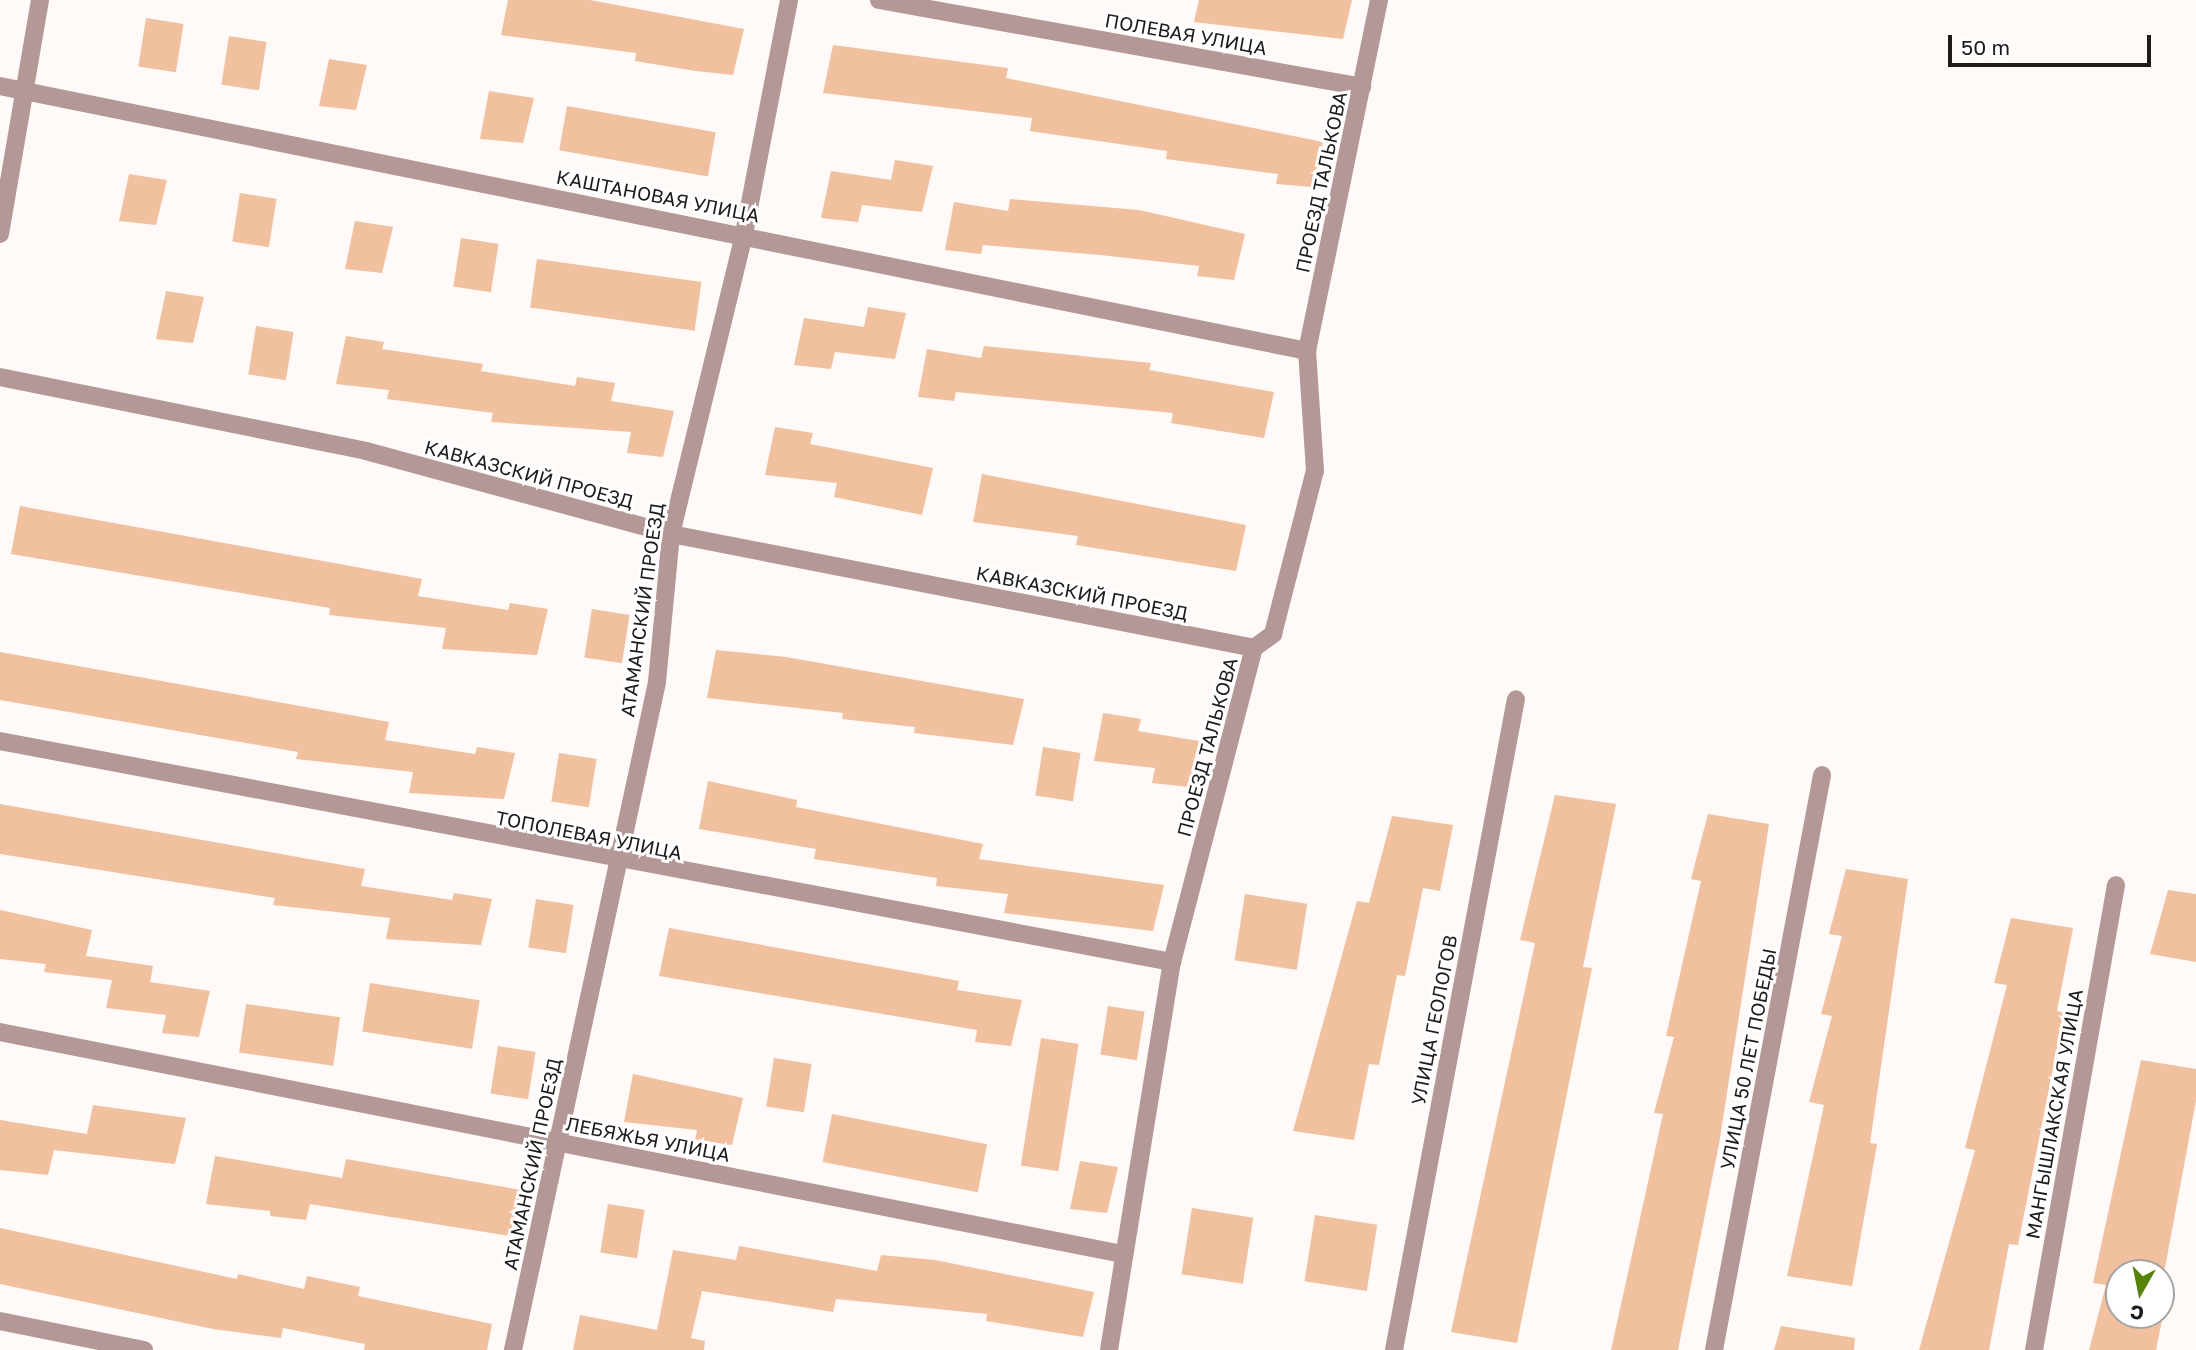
<!DOCTYPE html>
<meta charset="utf-8">
<style>
body{margin:0}
#map{position:relative;width:2196px;height:1350px;overflow:hidden;background:#fff9f7;font-family:"Golos Text",sans-serif}
div>[style]{position:absolute}
[style*='--x']{left:calc(var(--x)*1px);top:calc(var(--y)*1px);width:calc(var(--w)*1px);rotate:calc(var(--a)*1deg)}
.building>*{inset:0;background:#f0c09f;transform-origin:0 0}
.minor>*{height:18px;margin:-9px;padding:0 9px;transform-origin:9px;border-radius:9px;background:#b39897}
span{translate:-50% -50%;white-space:nowrap;text-align:center;line-height:1.15;-webkit-text-stroke:6px #fff;paint-order:stroke}
.street-label{font-size:19px;color:#1f1b19}
.north{position:absolute;left:2105px;top:1259px;width:70px;height:70px;box-sizing:border-box;background:#fff;border:2px solid #a5a4a3;border-radius:50%;rotate:189deg;font-size:19px;font-weight:700;line-height:28px;text-align:center;color:#1f1b19}
.north::after{content:'';display:block;margin:auto;width:24px;height:32px;background:#58830b;clip-path:polygon(50% 0,100% 100%,50% 72%,0 100%)}
.scale{position:absolute;left:1948px;top:35px;width:203px;height:32px;box-sizing:border-box;border:4px solid #1f1b19;border-top:0;padding-left:9px;font-size:21px;line-height:24px;white-space:nowrap;color:#1f1b19;-webkit-text-stroke:5px #fff;paint-order:stroke}
</style>
<div id="map">
<div class="building">
<div style="clip-path:polygon(508px 0,590px 0,744px 29px,733px 75px,696px 71px,635px 61px,636px 53px,501px 35px)"></div>
<div style="clip-path:polygon(1199px 0,1352px 0,1343px 39px,1194px 22px)"></div>
<div style="left:146px;top:18px;width:38px;height:49px;rotate:9deg"></div>
<div style="left:229px;top:36px;width:38px;height:49px;rotate:9deg"></div>
<div style="clip-path:polygon(833px 45px,1008px 68px,1006px 78px,1323px 142px,1312px 187px,1276px 184px,1278px 174px,1166px 159px,1167px 151px,1030px 131px,1032px 118px,823px 93px)"></div>
<div style="clip-path:polygon(329px 59px,367px 65px,356px 110px,319px 106px)"></div>
<div style="clip-path:polygon(489px 91px,534px 98px,523px 143px,480px 139px)"></div>
<div style="left:567px;top:106px;width:151px;height:45px;rotate:10deg"></div>
<div style="clip-path:polygon(895px 160px,933px 166px,922px 212px,862px 205px,858px 222px,821px 218px,831px 171px,891px 180px)"></div>
<div style="clip-path:polygon(129px 174px,167px 180px,156px 225px,119px 221px)"></div>
<div style="left:240px;top:193px;width:37px;height:49px;rotate:9deg"></div>
<div style="clip-path:polygon(1010px 199px,1139px 210px,1245px 234px,1234px 280px,1197px 276px,1199px 266px,1100px 255px,983px 245px,981px 254px,945px 250px,954px 202px,1008px 211px)"></div>
<div style="clip-path:polygon(355px 221px,393px 227px,382px 273px,345px 269px)"></div>
<div style="left:461px;top:238px;width:38px;height:49px;rotate:9deg"></div>
<div style="left:537px;top:259px;width:166px;height:49px;rotate:8deg"></div>
<div style="clip-path:polygon(166px 291px,204px 297px,193px 343px,156px 339px)"></div>
<div style="clip-path:polygon(868px 307px,906px 313px,895px 359px,835px 352px,831px 369px,794px 365px,804px 318px,864px 327px)"></div>
<div style="left:256px;top:326px;width:38px;height:49px;rotate:9deg"></div>
<div style="clip-path:polygon(346px 336px,384px 342px,382px 349px,483px 364px,481px 371px,575px 386px,577px 377px,615px 383px,611px 401px,674px 411px,663px 457px,627px 453px,631px 432px,491px 422px,493px 413px,387px 399px,389px 390px,336px 384px)"></div>
<div style="clip-path:polygon(984px 346px,1151px 363px,1149px 370px,1274px 392px,1264px 438px,1171px 423px,1173px 413px,956px 392px,954px 401px,918px 397px,927px 349px,981px 358px)"></div>
<div style="clip-path:polygon(775px 427px,813px 433px,810px 444px,933px 468px,922px 515px,834px 497px,837px 483px,765px 475px)"></div>
<div style="clip-path:polygon(982px 474px,1246px 525px,1236px 571px,1076px 545px,1078px 536px,973px 522px)"></div>
<div style="clip-path:polygon(20px 506px,422px 579px,418px 596px,508px 610px,510px 603px,548px 609px,537px 655px,442px 649px,446px 628px,329px 615px,330px 608px,11px 554px)"></div>
<div style="left:592px;top:609px;width:38px;height:49px;rotate:9deg"></div>
<div style="clip-path:polygon(716px 650px,786px 657px,1024px 699px,1013px 745px,914px 733px,915px 727px,842px 719px,843px 713px,707px 698px)"></div>
<div style="clip-path:polygon(0 652px,389px 722px,385px 740px,475px 754px,477px 747px,515px 753px,504px 799px,409px 793px,413px 772px,296px 759px,298px 752px,0 700px)"></div>
<div style="clip-path:polygon(1103px 713px,1141px 719px,1138px 731px,1199px 741px,1189px 787px,1152px 783px,1155px 768px,1094px 761px)"></div>
<div style="left:1043px;top:747px;width:38px;height:49px;rotate:9deg"></div>
<div style="left:559px;top:753px;width:38px;height:49px;rotate:9deg"></div>
<div style="clip-path:polygon(708px 781px,797px 800px,796px 807px,983px 844px,979px 859px,1164px 885px,1153px 931px,1004px 913px,1008px 894px,936px 886px,937px 878px,814px 859px,816px 849px,699px 829px)"></div>
<div style="clip-path:polygon(1555px 795px,1616px 804px,1583px 967px,1592px 968px,1517px 1343px,1451px 1332px,1535px 943px,1520px 940px)"></div>
<div style="clip-path:polygon(0 804px,365px 869px,361px 886px,452px 900px,454px 893px,492px 899px,481px 945px,386px 939px,390px 918px,273px 905px,275px 898px,0 854px)"></div>
<div style="clip-path:polygon(1708px 814px,1769px 824px,1719px 1144px,1678px 1350px,1611px 1350px,1663px 1114px,1654px 1113px,1674px 1037px,1666px 1036px,1701px 881px,1691px 879px)"></div>
<div style="clip-path:polygon(1392px 816px,1453px 825px,1440px 891px,1423px 888px,1405px 976px,1397px 975px,1379px 1065px,1369px 1064px,1354px 1140px,1293px 1131px,1357px 901px,1369px 903px)"></div>
<div style="clip-path:polygon(1846px 869px,1908px 879px,1870px 1143px,1877px 1144px,1852px 1286px,1787px 1276px,1824px 1105px,1809px 1102px,1832px 1016px,1821px 1014px,1842px 936px,1829px 934px)"></div>
<div style="clip-path:polygon(2168px 890px,2196px 894px,2196px 962px,2150px 954px)"></div>
<div style="left:1245px;top:894px;width:63px;height:67px;rotate:9deg"></div>
<div style="left:536px;top:899px;width:38px;height:49px;rotate:9deg"></div>
<div style="clip-path:polygon(0 910px,92px 930px,86px 956px,153px 966px,150px 982px,210px 991px,199px 1037px,162px 1033px,166px 1015px,106px 1008px,112px 980px,44px 972px,46px 964px,0 959px)"></div>
<div style="clip-path:polygon(2011px 918px,2073px 928px,2057px 1011px,2064px 1013px,2018px 1245px,2009px 1244px,1989px 1350px,1919px 1350px,1975px 1150px,1965px 1148px,2007px 985px,1994px 983px)"></div>
<div style="clip-path:polygon(669px 928px,959px 981px,957px 990px,1022px 1000px,1011px 1046px,975px 1042px,977px 1030px,659px 976px)"></div>
<div style="left:370px;top:983px;width:111px;height:49px;rotate:9deg"></div>
<div style="left:246px;top:1004px;width:95px;height:49px;rotate:8deg"></div>
<div style="left:1108px;top:1006px;width:37px;height:49px;rotate:9deg"></div>
<div style="left:1041px;top:1038px;width:38px;height:129px;rotate:9deg"></div>
<div style="left:498px;top:1046px;width:38px;height:48px;rotate:9deg"></div>
<div style="left:774px;top:1058px;width:38px;height:49px;rotate:9deg"></div>
<div style="clip-path:polygon(2141px 1060px,2196px 1069px,2196px 1101px,2164px 1273px,2119px 1273px,2119px 1315px,2163px 1315px,2156px 1350px,2089px 1350px,2106px 1285px,2093px 1283px)"></div>
<div style="clip-path:polygon(633px 1074px,743px 1098px,732px 1145px,695px 1140px,697px 1130px,624px 1122px)"></div>
<div style="clip-path:polygon(93px 1105px,186px 1118px,175px 1164px,54px 1150px,48px 1175px,0 1170px,0 1120px,87px 1134px)"></div>
<div style="left:832px;top:1114px;width:158px;height:49px;rotate:11deg"></div>
<div style="clip-path:polygon(215px 1156px,342px 1178px,346px 1159px,521px 1190px,510px 1236px,310px 1204px,306px 1220px,270px 1216px,270px 1211px,206px 1204px)"></div>
<div style="clip-path:polygon(1080px 1161px,1118px 1167px,1107px 1213px,1070px 1209px)"></div>
<div style="left:608px;top:1204px;width:37px;height:49px;rotate:9deg"></div>
<div style="left:1192px;top:1208px;width:62px;height:67px;rotate:9deg"></div>
<div style="left:1315px;top:1215px;width:63px;height:67px;rotate:9deg"></div>
<div style="clip-path:polygon(0 1228px,237px 1279px,238px 1274px,304px 1289px,307px 1276px,360px 1287px,358px 1296px,492px 1324px,487px 1350px,364px 1350px,365px 1344px,283px 1328px,281px 1338px,213px 1329px,0 1284px)"></div>
<div style="clip-path:polygon(739px 1246px,877px 1271px,881px 1255px,935px 1260px,1094px 1292px,1083px 1337px,986px 1321px,987px 1314px,836px 1299px,833px 1312px,702px 1291px,691px 1338px,705px 1341px,704px 1350px,573px 1350px,580px 1315px,657px 1330px,673px 1250px,736px 1260px)"></div>
<div style="clip-path:polygon(1781px 1326px,1855px 1338px,1854px 1350px,1774px 1350px)"></div>
</div>
<div class="minor">
<div style="--x:879;--y:0;--w:491;--a:10.2"></div>
<div style="--x:0;--y:86;--w:1334;--a:11.46"></div>
<div style="--x:0;--y:234;--w:237;--a:-80.3"></div>
<div style="--x:0;--y:377;--w:373;--a:11.4"></div>
<div style="--x:366;--y:451;--w:316;--a:15.2"></div>
<div style="--x:671;--y:534;--w:594;--a:11.06"></div>
<div style="--x:0;--y:741;--w:1193;--a:10.68"></div>
<div style="--x:0;--y:1032;--w:1144;--a:11.19"></div>
<div style="--x:0;--y:1321;--w:147;--a:11.4"></div>
<div style="--x:513;--y:1350;--w:683;--a:-77.83"></div>
<div style="--x:657;--y:682;--w:149;--a:-84.6"></div>
<div style="--x:671;--y:534;--w:309;--a:-76.3"></div>
<div style="--x:744;--y:234;--w:238;--a:-79.1"></div>
<div style="--x:1109;--y:1350;--w:393;--a:-80.8"></div>
<div style="--x:1172;--y:962;--w:325;--a:-75.4"></div>
<div style="--x:1254;--y:648;--w:24;--a:-36"></div>
<div style="--x:1273;--y:634;--w:168;--a:-75.6"></div>
<div style="--x:1315;--y:471;--w:120;--a:-93.8"></div>
<div style="--x:1307;--y:351;--w:358;--a:-78.4"></div>
<div style="--x:1394;--y:1350;--w:662;--a:-79.39"></div>
<div style="--x:1714;--y:1350;--w:585;--a:-79.36"></div>
<div style="--x:2034;--y:1350;--w:472;--a:-80"></div>
</div>
<div class="street-label">
<span style="left:1186px;top:34px;rotate:10deg">ПОЛЕВАЯ УЛИЦА</span>
<span style="left:1321px;top:182px;rotate:-78deg">ПРОЕЗД ТАЛЬКОВА</span>
<span style="left:658px;top:196px;rotate:11deg">КАШТАНОВАЯ УЛИЦА</span>
<span style="left:529px;top:474px;rotate:15deg">КАВКАЗСКИЙ ПРОЕЗД</span>
<span style="left:1082px;top:593px;rotate:11deg">КАВКАЗСКИЙ ПРОЕЗД</span>
<span style="left:642px;top:610px;rotate:-82deg">АТАМАНСКИЙ ПРОЕЗД</span>
<span style="left:1207px;top:747px;rotate:-75deg">ПРОЕЗД ТАЛЬКОВА</span>
<span style="left:589px;top:835px;rotate:11deg">ТОПОЛЕВАЯ УЛИЦА</span>
<span style="left:1434px;top:1020px;rotate:-79deg">УЛИЦА ГЕОЛОГОВ</span>
<span style="left:1748px;top:1059px;rotate:-79deg">УЛИЦА 50 ЛЕТ ПОБЕДЫ</span>
<span style="left:2054px;top:1114px;rotate:-80deg">МАНГЫШЛАКСКАЯ УЛИЦА</span>
<span style="left:648px;top:1139px;rotate:11deg">ЛЕБЯЖЬЯ УЛИЦА</span>
<span style="left:532px;top:1164px;rotate:-78deg">АТАМАНСКИЙ ПРОЕЗД</span>
</div>
<div class="north">С</div>
<div class="scale">50 m</div>
</div>
